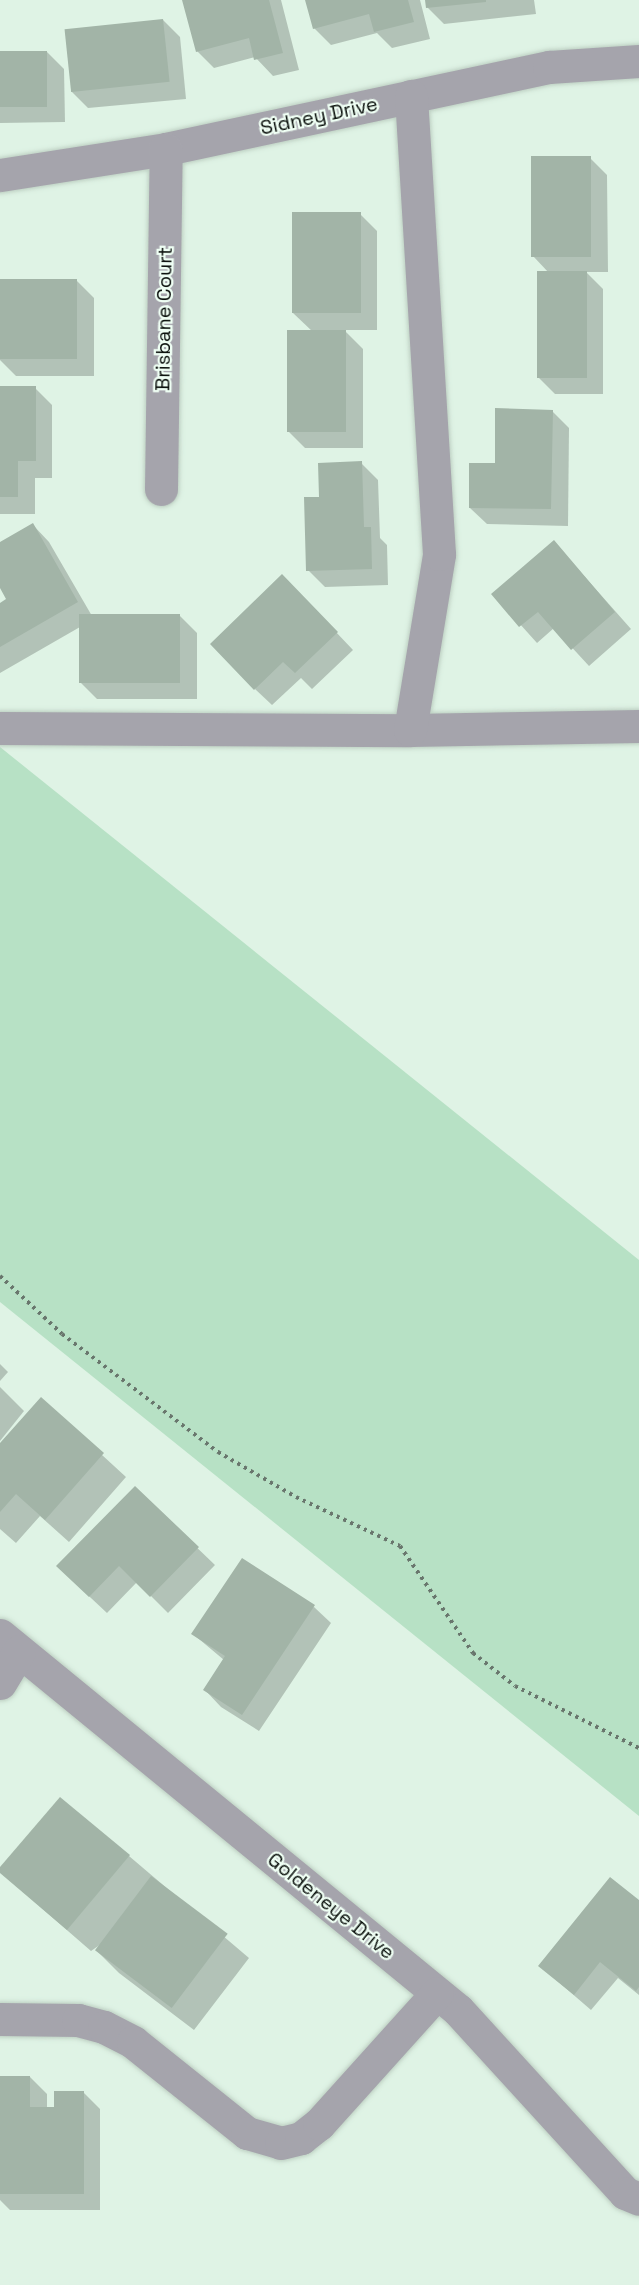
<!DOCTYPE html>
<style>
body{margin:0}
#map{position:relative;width:639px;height:2285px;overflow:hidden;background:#dff3e5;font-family:"Space Grotesk",sans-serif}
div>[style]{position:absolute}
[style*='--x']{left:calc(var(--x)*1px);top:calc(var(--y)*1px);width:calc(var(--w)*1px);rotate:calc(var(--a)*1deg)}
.green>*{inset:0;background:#b7e1c5}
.shadow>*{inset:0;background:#0003}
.building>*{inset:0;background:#a2b4a7;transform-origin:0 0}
.path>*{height:4px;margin-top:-2px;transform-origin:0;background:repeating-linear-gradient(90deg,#69766d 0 3px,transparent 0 7.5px)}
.roads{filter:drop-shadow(0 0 2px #bdcfc2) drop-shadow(0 0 2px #bdcfc2)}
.minor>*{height:33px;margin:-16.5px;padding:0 16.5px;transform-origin:16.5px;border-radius:16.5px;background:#a5a4ac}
span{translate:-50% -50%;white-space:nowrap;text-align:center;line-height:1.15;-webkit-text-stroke:4.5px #effff4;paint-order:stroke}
.street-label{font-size:20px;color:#090f0b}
</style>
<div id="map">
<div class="green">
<div style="clip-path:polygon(0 747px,639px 1260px,639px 1816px,0 1302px)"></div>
</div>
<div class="shadow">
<div style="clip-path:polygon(184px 0,281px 0,299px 70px,273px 76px,255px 57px,214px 68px,197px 51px)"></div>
<div style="clip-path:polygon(307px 0,420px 0,430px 39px,392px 48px,377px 33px,331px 45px,314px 28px)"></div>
<div style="clip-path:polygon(427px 0,534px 0,536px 14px,444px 24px,427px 7px)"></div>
<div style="clip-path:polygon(163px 20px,180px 37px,186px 99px,88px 108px,71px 91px)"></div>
<div style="clip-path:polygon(47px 52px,64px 69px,65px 122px,0 123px,0 53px)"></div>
<div style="clip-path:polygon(590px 158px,607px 175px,608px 272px,586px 272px,603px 289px,603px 394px,555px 394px,538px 377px,549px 273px,533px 256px)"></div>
<div style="clip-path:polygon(360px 214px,377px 231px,377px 330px,344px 330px,363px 349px,363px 448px,305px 448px,288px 431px,313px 332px,293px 313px)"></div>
<div style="clip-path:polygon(0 281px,77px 281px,94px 298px,94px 376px,16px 376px,0 360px)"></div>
<div style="clip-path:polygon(0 388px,35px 388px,52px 405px,52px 478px,35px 478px,35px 514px,0 514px)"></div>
<div style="clip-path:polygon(552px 411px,569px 428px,568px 526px,487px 524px,470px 508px,496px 464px)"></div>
<div style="clip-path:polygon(361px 463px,378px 480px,380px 538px,387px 545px,388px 585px,325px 587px,308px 570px,320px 499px)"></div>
<div style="clip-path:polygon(33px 525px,49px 542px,92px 616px,180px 616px,197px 633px,197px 699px,97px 699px,80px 682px,80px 627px,0 673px,0 604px,8px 600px,0 585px,0 544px)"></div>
<div style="clip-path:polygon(554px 542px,631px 629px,589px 666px,554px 628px,537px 643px,493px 594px)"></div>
<div style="clip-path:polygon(299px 593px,353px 650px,312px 689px,301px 678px,272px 705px,255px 689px)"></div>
<div style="clip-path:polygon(0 1364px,8px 1372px,0 1381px)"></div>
<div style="clip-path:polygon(0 1387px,24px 1411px,0 1441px)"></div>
<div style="clip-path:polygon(41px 1399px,126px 1477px,69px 1542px,40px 1516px,16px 1543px,0 1529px,0 1444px)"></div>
<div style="clip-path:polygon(135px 1488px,215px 1565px,168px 1613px,137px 1582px,107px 1613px,75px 1583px)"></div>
<div style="clip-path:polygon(314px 1607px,331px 1623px,259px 1731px,221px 1707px,205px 1690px,224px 1660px,193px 1634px)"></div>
<div style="clip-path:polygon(129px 1856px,249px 1958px,194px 2030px,119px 1973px,96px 1950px,101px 1944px,91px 1951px,0 1872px)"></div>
<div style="clip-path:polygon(639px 1902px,639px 1995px,618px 1978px,591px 2010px,540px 1966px)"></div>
<div style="clip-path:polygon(0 2077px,30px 2077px,47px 2094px,47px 2108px,56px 2108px,84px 2093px,100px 2109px,100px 2210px,10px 2210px,0 2200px)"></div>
</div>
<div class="building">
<div style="clip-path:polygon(182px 0,269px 0,283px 53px,254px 60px,249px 38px,196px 52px)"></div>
<div style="clip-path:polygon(305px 0,408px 0,414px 22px,374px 32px,369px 14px,313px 29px)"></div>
<div style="clip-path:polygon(425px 0,486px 0,486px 2px,426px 8px)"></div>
<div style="left:163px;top:19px;width:63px;height:99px;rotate:84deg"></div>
<div style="left:0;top:51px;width:47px;height:56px"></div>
<div style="left:531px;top:156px;width:60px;height:101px"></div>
<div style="left:292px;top:212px;width:69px;height:101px"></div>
<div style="left:537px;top:271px;width:50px;height:107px"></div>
<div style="left:0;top:279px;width:77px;height:80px"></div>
<div style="left:287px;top:330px;width:59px;height:102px"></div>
<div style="clip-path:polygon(0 386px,36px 386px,36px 461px,18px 461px,18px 497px,0 497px)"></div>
<div style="clip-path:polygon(495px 408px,553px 410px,551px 509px,469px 508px,469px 463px,495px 463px)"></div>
<div style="clip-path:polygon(362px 461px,364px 527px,371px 527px,372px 569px,306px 571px,304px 497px,319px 497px,318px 463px)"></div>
<div style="clip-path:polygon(33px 523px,78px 602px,0 647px,0 603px,6px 599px,0 588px,0 542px)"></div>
<div style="clip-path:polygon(554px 540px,615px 612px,571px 650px,538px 612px,519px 627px,491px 594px)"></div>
<div style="clip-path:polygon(282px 574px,338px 632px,295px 673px,283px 662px,254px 690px,210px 644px)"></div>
<div style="left:79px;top:614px;width:101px;height:69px"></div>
<div style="clip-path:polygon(41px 1397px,104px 1453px,45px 1520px,16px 1494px,0 1512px,0 1443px)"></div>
<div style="clip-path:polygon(135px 1486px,199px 1547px,150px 1597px,119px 1566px,89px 1597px,56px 1566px)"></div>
<div style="clip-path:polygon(242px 1558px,315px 1605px,242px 1715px,203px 1690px,225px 1656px,191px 1634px)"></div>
<div style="clip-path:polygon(60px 1797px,130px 1855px,67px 1930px,0 1873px,0 1867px)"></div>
<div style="left:151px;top:1876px;width:96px;height:93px;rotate:37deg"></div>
<div style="clip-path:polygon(610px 1877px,639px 1900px,639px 1987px,636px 1991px,600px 1962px,574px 1995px,538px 1966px)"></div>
<div style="clip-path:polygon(0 2076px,30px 2076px,30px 2107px,54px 2107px,54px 2091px,84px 2091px,84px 2194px,0 2194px)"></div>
</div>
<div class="path">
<div style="--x:0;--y:1276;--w:85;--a:43.1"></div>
<div style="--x:62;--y:1334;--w:196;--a:37.1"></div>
<div style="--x:218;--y:1452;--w:90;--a:30"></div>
<div style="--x:296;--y:1497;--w:115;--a:25.2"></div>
<div style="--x:400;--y:1546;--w:130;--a:55.7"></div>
<div style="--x:473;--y:1653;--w:53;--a:38.2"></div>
<div style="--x:515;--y:1686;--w:139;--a:26.6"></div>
</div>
<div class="roads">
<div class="minor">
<div style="--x:0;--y:175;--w:168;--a:-8.9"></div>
<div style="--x:166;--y:149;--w:392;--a:-12.1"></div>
<div style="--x:549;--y:67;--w:90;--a:-3.8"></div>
<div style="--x:161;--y:489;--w:340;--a:-89.2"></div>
<div style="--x:0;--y:728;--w:410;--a:0.3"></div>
<div style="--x:410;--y:730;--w:229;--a:-1"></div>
<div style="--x:410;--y:730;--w:178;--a:-80.6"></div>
<div style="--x:439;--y:554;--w:459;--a:-93.5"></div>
<div style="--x:0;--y:1635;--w:592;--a:39.31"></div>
<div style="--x:458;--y:2010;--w:248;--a:47.6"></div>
<div style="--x:625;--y:2193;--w:15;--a:23"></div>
<div style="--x:0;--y:1683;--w:37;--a:-59"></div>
<div style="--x:0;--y:2019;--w:78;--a:0.7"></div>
<div style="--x:78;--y:2020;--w:27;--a:15"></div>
<div style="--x:104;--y:2027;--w:33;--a:27"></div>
<div style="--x:133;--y:2042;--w:146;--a:38.6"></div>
<div style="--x:247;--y:2133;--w:35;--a:16"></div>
<div style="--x:281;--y:2143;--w:21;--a:-14"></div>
<div style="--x:301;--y:2138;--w:23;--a:-38"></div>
<div style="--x:319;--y:2124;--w:176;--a:-48"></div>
</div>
</div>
<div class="street-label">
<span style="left:319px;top:116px;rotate:-12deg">Sidney Drive</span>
<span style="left:164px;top:319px;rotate:-89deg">Brisbane Court</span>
<span style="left:331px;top:1906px;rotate:39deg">Goldeneye Drive</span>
</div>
</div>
